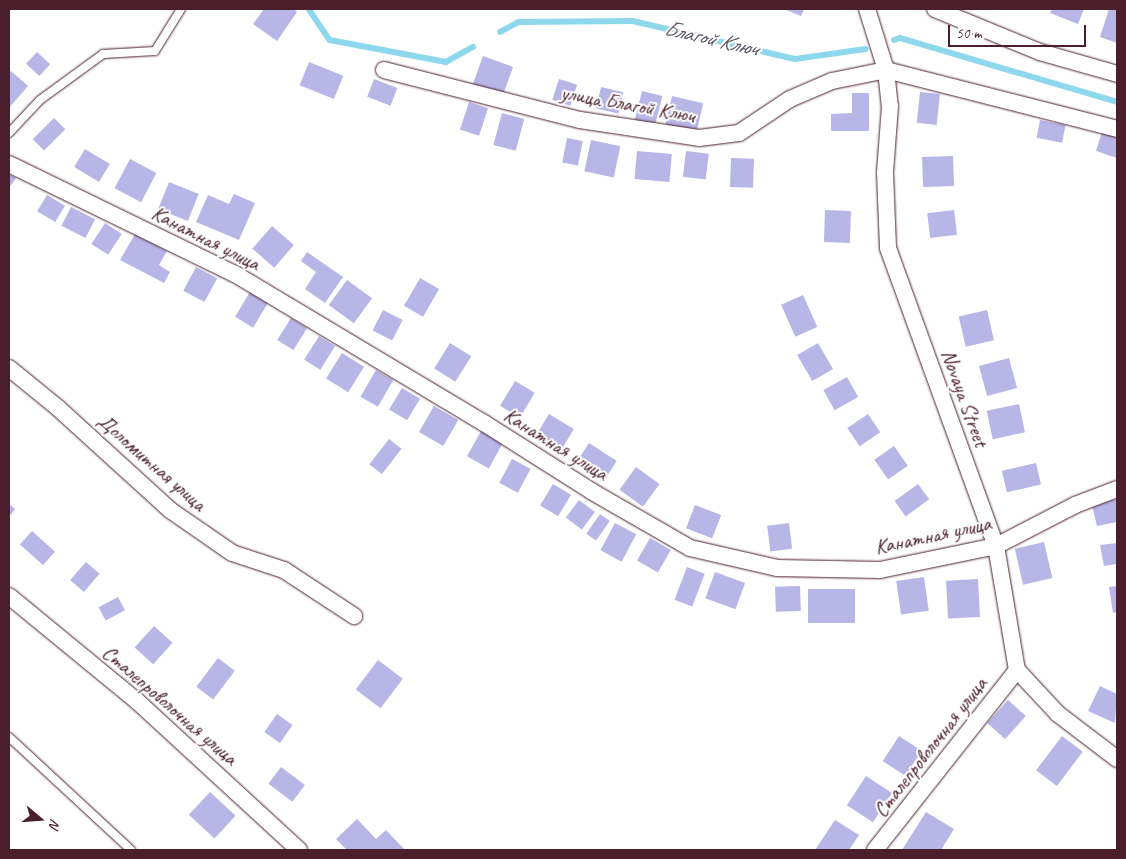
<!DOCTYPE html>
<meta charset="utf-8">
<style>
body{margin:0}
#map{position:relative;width:1126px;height:859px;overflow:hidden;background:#fff;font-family:Caveat,sans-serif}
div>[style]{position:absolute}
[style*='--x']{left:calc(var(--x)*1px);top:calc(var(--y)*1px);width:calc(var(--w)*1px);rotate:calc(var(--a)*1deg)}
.stream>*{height:5.5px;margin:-2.75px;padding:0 2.75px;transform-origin:2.75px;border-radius:2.75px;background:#8dd8ed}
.building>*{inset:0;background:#b8b5e7;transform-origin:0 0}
.roads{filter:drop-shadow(0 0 1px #4a1f2b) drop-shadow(0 0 1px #4a1f2b)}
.lane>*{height:8px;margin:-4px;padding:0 4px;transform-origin:4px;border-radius:4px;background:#fff}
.street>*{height:16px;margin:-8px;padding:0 8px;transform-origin:8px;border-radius:8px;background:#fff}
span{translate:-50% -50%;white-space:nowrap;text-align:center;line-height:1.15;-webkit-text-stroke:4px #fff;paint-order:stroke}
.street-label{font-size:21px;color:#4a1f2b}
.water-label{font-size:22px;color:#5e5665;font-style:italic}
.frame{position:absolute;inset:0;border:10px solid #4a1f2b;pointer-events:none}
.north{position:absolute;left:15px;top:794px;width:50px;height:50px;-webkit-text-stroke:4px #fff;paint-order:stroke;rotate:108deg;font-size:14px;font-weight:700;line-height:20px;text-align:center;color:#4a1f2b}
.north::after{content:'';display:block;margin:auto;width:18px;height:22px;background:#4a1f2b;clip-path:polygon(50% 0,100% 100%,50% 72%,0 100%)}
.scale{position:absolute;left:948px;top:25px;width:138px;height:22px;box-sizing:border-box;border:2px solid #4a1f2b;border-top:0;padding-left:6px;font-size:15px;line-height:18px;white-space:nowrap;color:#4a1f2b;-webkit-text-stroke:4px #fff;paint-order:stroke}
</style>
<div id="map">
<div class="stream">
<div style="--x:309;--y:9;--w:37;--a:56"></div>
<div style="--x:330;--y:40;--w:118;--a:10.7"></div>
<div style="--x:446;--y:62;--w:31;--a:-29"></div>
<div style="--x:500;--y:32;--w:21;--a:-28"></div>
<div style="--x:519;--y:22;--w:114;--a:-0.5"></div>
<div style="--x:633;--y:21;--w:166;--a:13.2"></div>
<div style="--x:795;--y:59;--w:71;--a:-8.1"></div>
<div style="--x:894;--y:40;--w:6;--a:-18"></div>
<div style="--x:900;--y:38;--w:226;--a:16.4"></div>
</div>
<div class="building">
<div style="clip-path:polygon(264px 9px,293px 9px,297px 12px,277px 41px,253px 24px)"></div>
<div style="clip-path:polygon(784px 9px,804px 9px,801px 16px)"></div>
<div style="clip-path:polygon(1052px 9px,1084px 9px,1078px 24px,1050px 13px)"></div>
<div style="clip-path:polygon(1109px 9px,1117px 10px,1117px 43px,1100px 37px)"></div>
<div style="left:37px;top:52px;width:18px;height:16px;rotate:43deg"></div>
<div style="left:483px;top:56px;width:32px;height:30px;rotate:20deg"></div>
<div style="left:309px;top:62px;width:37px;height:25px;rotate:22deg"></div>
<div style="clip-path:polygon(11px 71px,28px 86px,9px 108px,9px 74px)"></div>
<div style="left:374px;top:79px;width:25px;height:19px;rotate:21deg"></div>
<div style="left:559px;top:79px;width:19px;height:22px;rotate:18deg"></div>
<div style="left:601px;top:87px;width:23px;height:22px;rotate:13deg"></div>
<div style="left:642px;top:91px;width:21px;height:30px;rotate:14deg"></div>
<div style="left:920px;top:92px;width:20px;height:31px;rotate:6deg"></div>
<div style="clip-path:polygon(852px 93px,869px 93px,869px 131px,831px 131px,831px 114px,852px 113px)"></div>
<div style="left:672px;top:96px;width:32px;height:29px;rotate:13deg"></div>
<div style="left:469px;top:102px;width:20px;height:29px;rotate:18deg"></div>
<div style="left:502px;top:113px;width:23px;height:33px;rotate:15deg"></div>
<div style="left:54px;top:118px;width:16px;height:30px;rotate:45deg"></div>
<div style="left:1040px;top:120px;width:26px;height:18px;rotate:11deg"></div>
<div style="clip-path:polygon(1102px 132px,1117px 137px,1117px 158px,1096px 151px)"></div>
<div style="left:567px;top:138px;width:16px;height:25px;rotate:11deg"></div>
<div style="left:591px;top:140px;width:30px;height:32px;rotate:12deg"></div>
<div style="left:85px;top:149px;width:29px;height:21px;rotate:31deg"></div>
<div style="left:637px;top:151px;width:35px;height:28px;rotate:5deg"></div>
<div style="left:686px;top:151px;width:23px;height:26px;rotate:7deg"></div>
<div style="left:953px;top:156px;width:30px;height:31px;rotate:88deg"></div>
<div style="left:731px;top:158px;width:23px;height:29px;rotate:2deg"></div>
<div style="left:130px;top:159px;width:30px;height:33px;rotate:28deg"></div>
<div style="clip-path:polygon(9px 174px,16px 178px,9px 188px)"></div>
<div style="left:169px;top:182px;width:32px;height:29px;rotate:22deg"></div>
<div style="clip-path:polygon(234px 194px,255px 203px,239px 240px,196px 222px,208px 195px,229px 204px)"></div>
<div style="left:47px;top:195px;width:21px;height:19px;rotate:31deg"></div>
<div style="left:71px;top:207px;width:27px;height:21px;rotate:27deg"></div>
<div style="left:825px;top:210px;width:26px;height:32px;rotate:2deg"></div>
<div style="left:954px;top:210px;width:25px;height:27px;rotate:83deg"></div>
<div style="left:105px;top:223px;width:20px;height:25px;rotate:33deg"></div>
<div style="left:272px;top:226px;width:29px;height:30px;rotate:41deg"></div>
<div style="clip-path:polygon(135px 234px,167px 251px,159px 265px,170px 272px,164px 283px,120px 260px)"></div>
<div style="clip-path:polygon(307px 252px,343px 277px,325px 303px,305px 289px,316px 272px,301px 261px)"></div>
<div style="left:196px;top:267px;width:24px;height:27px;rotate:28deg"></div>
<div style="left:420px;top:278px;width:22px;height:32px;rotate:30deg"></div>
<div style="left:347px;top:280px;width:31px;height:31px;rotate:36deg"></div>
<div style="left:250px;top:292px;width:21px;height:29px;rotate:31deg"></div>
<div style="left:803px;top:295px;width:35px;height:24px;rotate:66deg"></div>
<div style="left:383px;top:310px;width:22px;height:23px;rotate:27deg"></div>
<div style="left:987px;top:310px;width:31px;height:29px;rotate:77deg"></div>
<div style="left:291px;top:318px;width:19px;height:26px;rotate:32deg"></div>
<div style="left:319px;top:336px;width:19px;height:28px;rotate:32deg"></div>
<div style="left:450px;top:343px;width:25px;height:30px;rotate:32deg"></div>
<div style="left:818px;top:343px;width:30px;height:24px;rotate:60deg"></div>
<div style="left:342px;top:353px;width:26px;height:30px;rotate:32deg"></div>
<div style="left:1009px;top:358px;width:31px;height:31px;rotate:75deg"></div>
<div style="left:376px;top:370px;width:20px;height:31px;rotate:30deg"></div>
<div style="left:847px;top:377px;width:23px;height:27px;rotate:61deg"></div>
<div style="left:515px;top:381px;width:23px;height:29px;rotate:31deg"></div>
<div style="left:402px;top:388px;width:21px;height:25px;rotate:31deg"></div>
<div style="left:1019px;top:404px;width:29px;height:33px;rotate:78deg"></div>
<div style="left:434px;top:406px;width:28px;height:30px;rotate:30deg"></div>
<div style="left:549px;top:414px;width:29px;height:29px;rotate:31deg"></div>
<div style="left:868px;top:414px;width:22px;height:25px;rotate:56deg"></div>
<div style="left:481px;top:431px;width:25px;height:29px;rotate:29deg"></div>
<div style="left:389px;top:439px;width:16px;height:32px;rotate:38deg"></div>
<div style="left:589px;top:443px;width:33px;height:25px;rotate:33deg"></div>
<div style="left:894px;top:446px;width:24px;height:24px;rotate:55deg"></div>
<div style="left:512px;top:459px;width:21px;height:27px;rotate:28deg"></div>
<div style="left:1036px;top:463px;width:22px;height:35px;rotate:77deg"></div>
<div style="left:636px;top:467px;width:29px;height:28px;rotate:36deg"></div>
<div style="left:553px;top:484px;width:21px;height:25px;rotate:31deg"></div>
<div style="left:918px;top:484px;width:19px;height:29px;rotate:54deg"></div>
<div style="clip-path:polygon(1117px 499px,1117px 522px,1097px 526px,1092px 505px)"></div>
<div style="left:579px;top:500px;width:20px;height:22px;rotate:37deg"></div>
<div style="clip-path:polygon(9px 504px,15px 509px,9px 517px)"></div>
<div style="left:695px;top:505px;width:28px;height:25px;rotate:21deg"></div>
<div style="left:600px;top:514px;width:12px;height:24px;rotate:35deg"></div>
<div style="left:615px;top:523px;width:24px;height:31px;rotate:28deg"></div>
<div style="left:789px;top:523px;width:26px;height:22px;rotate:83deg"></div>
<div style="left:32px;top:531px;width:31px;height:18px;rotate:42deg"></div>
<div style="left:650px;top:538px;width:24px;height:26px;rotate:30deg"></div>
<div style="left:1044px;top:542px;width:37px;height:30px;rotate:77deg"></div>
<div style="clip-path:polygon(1117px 543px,1117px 564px,1104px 566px,1100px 545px)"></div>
<div style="left:86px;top:562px;width:18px;height:24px;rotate:41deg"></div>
<div style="left:687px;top:567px;width:19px;height:35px;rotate:21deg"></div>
<div style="left:715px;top:572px;width:32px;height:28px;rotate:20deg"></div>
<div style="left:924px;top:577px;width:34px;height:28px;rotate:82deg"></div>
<div style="left:978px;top:579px;width:38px;height:32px;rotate:87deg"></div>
<div style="left:800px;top:586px;width:25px;height:25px;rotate:88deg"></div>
<div style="clip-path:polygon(1117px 586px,1117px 612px,1113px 613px,1109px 587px)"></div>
<div style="left:855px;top:589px;width:34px;height:47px;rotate:90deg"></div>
<div style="left:118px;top:597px;width:15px;height:22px;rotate:62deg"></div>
<div style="left:154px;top:626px;width:25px;height:29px;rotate:42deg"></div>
<div style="left:218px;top:658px;width:21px;height:36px;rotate:37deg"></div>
<div style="left:378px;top:660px;width:31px;height:37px;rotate:37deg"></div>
<div style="clip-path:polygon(1100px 686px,1117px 694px,1115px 723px,1088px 711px)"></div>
<div style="left:1008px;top:700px;width:24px;height:31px;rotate:42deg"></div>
<div style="left:277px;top:714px;width:19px;height:22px;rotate:35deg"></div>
<div style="left:899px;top:736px;width:27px;height:30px;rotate:33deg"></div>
<div style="left:1062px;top:736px;width:26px;height:43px;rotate:37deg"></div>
<div style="left:281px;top:767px;width:30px;height:21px;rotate:37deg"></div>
<div style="left:866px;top:776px;width:31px;height:35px;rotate:33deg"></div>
<div style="left:210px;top:792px;width:35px;height:31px;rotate:43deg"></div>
<div style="clip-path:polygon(926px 812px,954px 829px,941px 850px,902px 850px)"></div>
<div style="clip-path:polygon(357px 819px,376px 839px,386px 830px,405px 850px,347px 850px,336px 839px)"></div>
<div style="clip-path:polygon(835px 820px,859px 835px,849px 850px,815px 850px)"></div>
</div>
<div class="roads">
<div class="lane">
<div style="--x:9;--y:133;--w:45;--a:-46.8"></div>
<div style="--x:40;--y:100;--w:78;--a:-36.1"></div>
<div style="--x:103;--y:54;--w:52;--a:-3.3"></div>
<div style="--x:155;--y:51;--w:49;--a:-58.2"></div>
<div style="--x:9;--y:737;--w:166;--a:42.8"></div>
</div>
<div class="street">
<div style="--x:867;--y:9;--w:64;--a:72.7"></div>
<div style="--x:886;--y:70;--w:36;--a:84"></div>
<div style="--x:890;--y:106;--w:67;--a:94.3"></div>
<div style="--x:885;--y:173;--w:75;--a:87.7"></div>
<div style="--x:888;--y:248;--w:317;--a:70.1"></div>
<div style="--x:996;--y:546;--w:126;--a:80.4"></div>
<div style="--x:1017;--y:670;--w:60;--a:47"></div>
<div style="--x:1058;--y:714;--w:74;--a:37.3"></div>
<div style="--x:935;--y:9;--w:113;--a:22.3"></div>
<div style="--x:1040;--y:52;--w:80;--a:15.9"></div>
<div style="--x:384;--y:70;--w:202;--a:14.3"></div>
<div style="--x:580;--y:120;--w:120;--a:8.6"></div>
<div style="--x:699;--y:138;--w:40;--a:-7.1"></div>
<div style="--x:739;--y:133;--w:61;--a:-33.7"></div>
<div style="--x:790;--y:99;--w:46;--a:-23.2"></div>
<div style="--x:832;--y:81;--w:55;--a:-11.5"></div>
<div style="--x:886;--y:70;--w:238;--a:14.3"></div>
<div style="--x:9;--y:164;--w:251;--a:26"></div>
<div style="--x:235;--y:274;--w:290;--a:30.9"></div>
<div style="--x:484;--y:423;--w:127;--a:32.4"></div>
<div style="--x:591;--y:491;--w:114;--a:29.9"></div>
<div style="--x:690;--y:548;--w:89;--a:12.9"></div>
<div style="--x:777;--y:568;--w:103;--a:1.1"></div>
<div style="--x:880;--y:570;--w:118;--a:-11.7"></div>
<div style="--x:996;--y:546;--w:89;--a:-27.4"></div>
<div style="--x:1075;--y:505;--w:45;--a:-20.9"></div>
<div style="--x:9;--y:368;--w:63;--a:39.2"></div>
<div style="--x:58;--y:408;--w:151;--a:42.3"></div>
<div style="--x:170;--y:510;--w:75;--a:34.7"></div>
<div style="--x:232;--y:553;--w:55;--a:18.1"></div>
<div style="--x:284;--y:570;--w:84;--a:33.3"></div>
<div style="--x:9;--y:596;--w:166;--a:39.4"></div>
<div style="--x:137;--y:701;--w:220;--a:42.6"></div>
<div style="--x:875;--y:850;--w:229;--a:-51.7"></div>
</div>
</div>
<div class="street-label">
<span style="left:628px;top:104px;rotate:10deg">улица Благой Ключ</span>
<span style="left:206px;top:238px;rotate:27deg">Канатная улица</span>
<span style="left:965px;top:398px;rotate:70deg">Novaya Street</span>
<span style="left:556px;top:444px;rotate:32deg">Канатная улица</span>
<span style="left:152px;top:462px;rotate:41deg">Доломитная улица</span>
<span style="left:933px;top:535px;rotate:-12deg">Канатная улица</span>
<span style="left:170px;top:705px;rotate:41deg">Сталепроволочная улица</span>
<span style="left:930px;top:747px;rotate:-52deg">Сталепроволочная улица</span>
</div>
<div class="water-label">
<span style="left:711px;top:39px;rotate:13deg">Благой Ключ</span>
</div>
<div class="frame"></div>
<div class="north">N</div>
<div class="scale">50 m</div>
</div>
